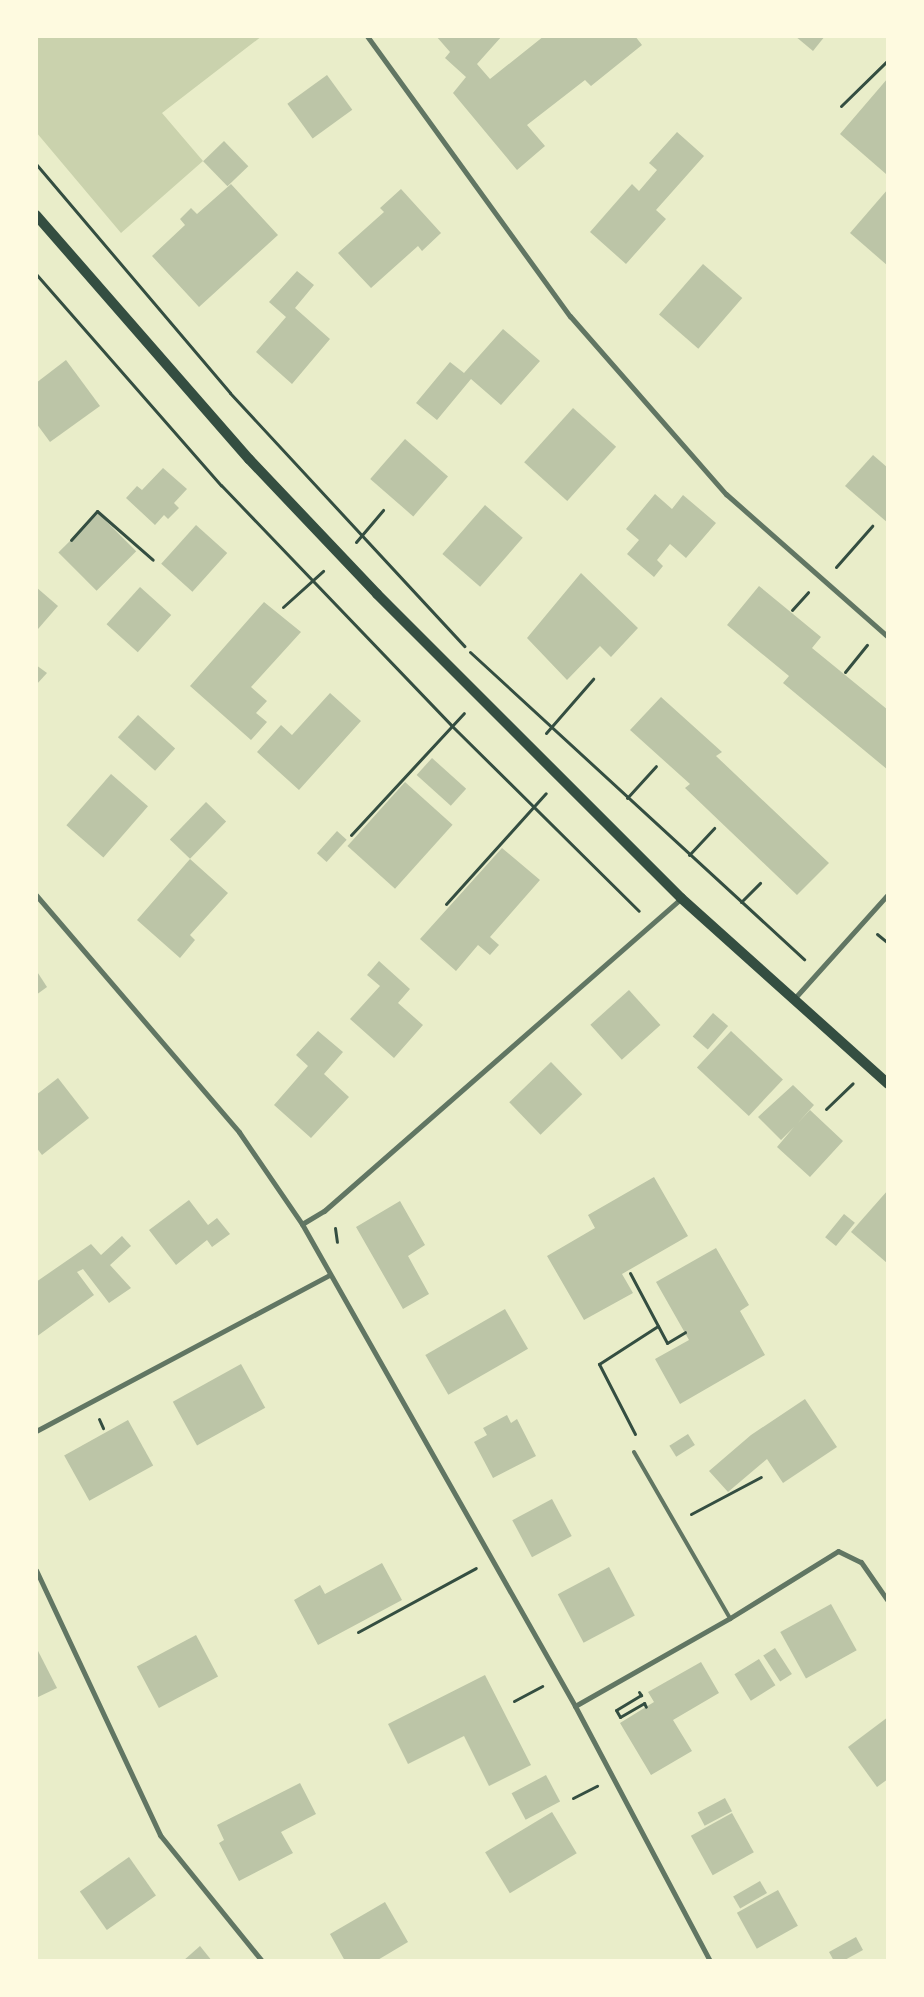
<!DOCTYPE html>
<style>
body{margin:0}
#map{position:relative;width:924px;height:1997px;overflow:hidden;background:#e9edc9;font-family:Bitter,serif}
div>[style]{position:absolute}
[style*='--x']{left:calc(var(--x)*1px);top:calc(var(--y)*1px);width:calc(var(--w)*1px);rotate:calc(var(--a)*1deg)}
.green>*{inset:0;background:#cad2ad}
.building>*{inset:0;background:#bcc5a7;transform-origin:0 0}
.path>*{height:3px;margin:-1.5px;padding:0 1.5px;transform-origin:1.5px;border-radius:1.5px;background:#344e41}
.service>*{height:4px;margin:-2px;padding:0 2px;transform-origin:2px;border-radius:2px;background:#617663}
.minor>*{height:5px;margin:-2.5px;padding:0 2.5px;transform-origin:2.5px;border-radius:2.5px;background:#617663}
.secondary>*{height:10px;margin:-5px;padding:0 5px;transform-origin:5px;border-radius:5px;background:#344e41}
span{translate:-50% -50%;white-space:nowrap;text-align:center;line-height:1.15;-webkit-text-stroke:5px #fefae0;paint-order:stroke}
.frame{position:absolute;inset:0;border:38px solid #fefae0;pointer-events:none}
</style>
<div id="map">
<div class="green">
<div style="clip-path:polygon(36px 36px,262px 36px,162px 113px,203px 161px,121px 233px,36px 132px)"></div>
</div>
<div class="building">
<div style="clip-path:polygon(436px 36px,502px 36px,477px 64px,490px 79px,544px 36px,635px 36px,642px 45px,591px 86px,585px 80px,527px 125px,545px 146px,517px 170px,453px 93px,466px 77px,445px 58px,450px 52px)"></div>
<div style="clip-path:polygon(795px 36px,825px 36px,813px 51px)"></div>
<div style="left:327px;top:75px;width:43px;height:49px;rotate:54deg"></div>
<div style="clip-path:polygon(888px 78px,888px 172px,886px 174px,840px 134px)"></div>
<div style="clip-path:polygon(677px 132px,704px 156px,656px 210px,666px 219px,626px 264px,590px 232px,632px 184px,639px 191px,657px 170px,649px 163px)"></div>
<div style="left:224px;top:141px;width:35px;height:29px;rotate:46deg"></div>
<div style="clip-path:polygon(231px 184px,278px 235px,199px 307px,152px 256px,185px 225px,180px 219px,191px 208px,197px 214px)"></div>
<div style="clip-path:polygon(401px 189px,441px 233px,422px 251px,418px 246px,371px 288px,338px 253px,384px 212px,380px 208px)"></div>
<div style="clip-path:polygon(888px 189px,888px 266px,850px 233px)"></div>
<div style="left:703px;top:264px;width:52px;height:67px;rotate:41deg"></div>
<div style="clip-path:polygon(297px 271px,314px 285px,295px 308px,330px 339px,292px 384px,256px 352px,286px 317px,269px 302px)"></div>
<div style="clip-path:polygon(503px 329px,540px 361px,501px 405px,471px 379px,437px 420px,416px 403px,450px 362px,464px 373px)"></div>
<div style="clip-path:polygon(66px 360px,100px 406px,50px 442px,36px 423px,36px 383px)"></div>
<div style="left:573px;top:408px;width:58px;height:73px;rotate:42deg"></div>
<div style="left:405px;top:439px;width:57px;height:53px;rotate:41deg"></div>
<div style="clip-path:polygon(873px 455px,888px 468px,888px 523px,845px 486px)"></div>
<div style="clip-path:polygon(163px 468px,187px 489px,174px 503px,179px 508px,168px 519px,164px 515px,155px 525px,126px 498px,137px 486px,142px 490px)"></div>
<div style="clip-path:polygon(655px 494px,672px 509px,683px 495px,716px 523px,686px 558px,670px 544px,657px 560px,663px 566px,654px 577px,627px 554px,639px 540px,626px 529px)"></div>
<div style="left:485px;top:505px;width:50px;height:65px;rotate:41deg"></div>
<div style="left:98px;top:513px;width:54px;height:56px;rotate:45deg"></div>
<div style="left:196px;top:525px;width:42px;height:52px;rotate:42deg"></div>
<div style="clip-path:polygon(581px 573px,638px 628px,611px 657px,600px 646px,567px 680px,527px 638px)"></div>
<div style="clip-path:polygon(759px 586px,821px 637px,812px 648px,888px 710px,888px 770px,783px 683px,789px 676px,727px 625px)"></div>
<div style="clip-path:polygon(36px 587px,58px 606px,38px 629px,36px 628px)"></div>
<div style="left:140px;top:587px;width:42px;height:50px;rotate:42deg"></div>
<div style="clip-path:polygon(264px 602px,301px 632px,251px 687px,267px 701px,256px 713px,267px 722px,251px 740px,190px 686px)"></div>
<div style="clip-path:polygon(36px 665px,47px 673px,36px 685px)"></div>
<div style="clip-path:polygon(330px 693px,361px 721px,299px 790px,257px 752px,281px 725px,292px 735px)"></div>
<div style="clip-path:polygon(661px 697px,722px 752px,716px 756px,829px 863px,797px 895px,685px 788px,690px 784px,630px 730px)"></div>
<div style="left:138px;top:715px;width:50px;height:30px;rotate:42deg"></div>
<div style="left:432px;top:758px;width:46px;height:23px;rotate:42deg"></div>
<div style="left:111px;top:774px;width:49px;height:68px;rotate:41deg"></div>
<div style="left:405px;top:782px;width:64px;height:86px;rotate:42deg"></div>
<div style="left:206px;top:802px;width:28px;height:52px;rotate:44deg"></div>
<div style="left:337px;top:831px;width:13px;height:30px;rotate:42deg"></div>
<div style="clip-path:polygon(502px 848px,540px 880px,490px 937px,499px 945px,490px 955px,478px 945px,456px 971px,420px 939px)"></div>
<div style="clip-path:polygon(190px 859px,228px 893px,190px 935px,195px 940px,180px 958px,137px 920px)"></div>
<div style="clip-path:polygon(379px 961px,410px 989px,398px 1003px,423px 1025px,394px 1058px,350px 1019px,380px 986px,367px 975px)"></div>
<div style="clip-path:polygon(36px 970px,47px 987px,36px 995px)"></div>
<div style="left:629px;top:990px;width:47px;height:52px;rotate:48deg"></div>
<div style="left:713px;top:1013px;width:20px;height:31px;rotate:41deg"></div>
<div style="clip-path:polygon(318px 1031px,343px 1052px,324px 1074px,349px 1097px,311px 1138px,274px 1105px,308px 1066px,296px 1055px)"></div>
<div style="left:731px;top:1031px;width:71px;height:50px;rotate:43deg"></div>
<div style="left:551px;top:1062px;width:45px;height:58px;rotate:46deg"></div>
<div style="clip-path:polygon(58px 1078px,89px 1118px,42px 1155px,36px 1147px,36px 1095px)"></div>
<div style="clip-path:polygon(793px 1085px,814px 1105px,797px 1124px,810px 1110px,843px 1141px,810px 1177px,777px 1147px,794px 1127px,781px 1140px,758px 1117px)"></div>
<div style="clip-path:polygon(654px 1177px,688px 1236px,622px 1274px,633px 1293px,584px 1320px,547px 1256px,595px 1228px,588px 1215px)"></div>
<div style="clip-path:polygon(888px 1190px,888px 1262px,887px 1263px,851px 1232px)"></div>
<div style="clip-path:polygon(189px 1200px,208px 1225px,217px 1218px,230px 1234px,212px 1247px,207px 1240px,176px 1265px,149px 1230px)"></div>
<div style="clip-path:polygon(400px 1201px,425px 1245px,408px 1256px,429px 1294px,403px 1309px,356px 1227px)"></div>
<div style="left:844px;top:1214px;width:14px;height:30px;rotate:39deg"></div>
<div style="clip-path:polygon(122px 1236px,131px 1246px,110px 1265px,131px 1288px,109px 1303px,83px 1269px,77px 1272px,94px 1295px,36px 1337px,36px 1282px,91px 1244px,101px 1255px)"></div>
<div style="clip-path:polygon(716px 1248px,749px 1305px,740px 1311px,765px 1355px,680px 1404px,655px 1359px,689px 1340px,656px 1282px)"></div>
<div style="left:505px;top:1309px;width:46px;height:92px;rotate:60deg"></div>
<div style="left:241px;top:1364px;width:50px;height:78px;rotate:61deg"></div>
<div style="clip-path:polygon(805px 1399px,837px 1447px,783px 1483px,767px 1459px,728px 1492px,709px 1471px,751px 1435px)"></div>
<div style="clip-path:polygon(507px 1415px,511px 1423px,517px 1419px,536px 1456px,493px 1478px,474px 1442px,487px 1435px,483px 1428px)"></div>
<div style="left:128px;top:1420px;width:52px;height:73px;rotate:61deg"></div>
<div style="left:688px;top:1434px;width:13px;height:22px;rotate:58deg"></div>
<div style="left:552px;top:1499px;width:42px;height:45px;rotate:62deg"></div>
<div style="clip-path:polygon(382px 1563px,402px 1600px,318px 1645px,294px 1600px,320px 1585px,325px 1594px)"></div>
<div style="left:609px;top:1567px;width:55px;height:58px;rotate:62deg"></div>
<div style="left:831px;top:1604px;width:53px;height:58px;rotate:61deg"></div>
<div style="left:196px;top:1635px;width:47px;height:67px;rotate:62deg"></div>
<div style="clip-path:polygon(36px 1647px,57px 1688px,36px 1698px)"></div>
<div style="left:775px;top:1648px;width:31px;height:14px;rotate:57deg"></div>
<div style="left:759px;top:1659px;width:31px;height:29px;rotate:58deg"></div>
<div style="clip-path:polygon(701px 1662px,719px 1693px,673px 1720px,692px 1751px,651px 1775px,620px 1723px,654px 1702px,648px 1692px)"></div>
<div style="clip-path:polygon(485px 1675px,531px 1765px,489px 1786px,464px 1736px,408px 1764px,388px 1724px)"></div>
<div style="clip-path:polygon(888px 1717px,888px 1779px,877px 1787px,848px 1747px)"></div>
<div style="left:546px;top:1775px;width:30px;height:39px;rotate:62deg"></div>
<div style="clip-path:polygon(300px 1783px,316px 1814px,281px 1832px,293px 1853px,239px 1881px,219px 1843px,224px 1840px,217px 1825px)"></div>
<div style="left:725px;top:1798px;width:15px;height:31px;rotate:62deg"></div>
<div style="left:552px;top:1812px;width:48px;height:78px;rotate:59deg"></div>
<div style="left:732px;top:1813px;width:45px;height:47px;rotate:61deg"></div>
<div style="left:129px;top:1857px;width:47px;height:60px;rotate:55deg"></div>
<div style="left:760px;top:1881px;width:14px;height:31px;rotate:60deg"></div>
<div style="left:778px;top:1890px;width:41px;height:47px;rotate:61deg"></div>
<div style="clip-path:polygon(385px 1902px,408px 1942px,376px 1961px,345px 1961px,330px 1934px)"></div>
<div style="clip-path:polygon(856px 1937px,863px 1950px,843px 1961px,834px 1961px,829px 1952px)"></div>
<div style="clip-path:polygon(200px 1946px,212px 1961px,183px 1961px)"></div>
</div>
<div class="path">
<div style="--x:841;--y:106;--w:66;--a:-44.4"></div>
<div style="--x:36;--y:164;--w:300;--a:49.7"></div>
<div style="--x:230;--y:393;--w:345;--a:47.2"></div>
<div style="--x:36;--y:274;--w:281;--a:48.8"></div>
<div style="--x:221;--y:485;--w:332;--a:46.2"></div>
<div style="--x:451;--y:725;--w:264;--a:44.7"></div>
<div style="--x:71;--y:540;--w:39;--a:-48"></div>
<div style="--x:97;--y:511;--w:74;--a:41.2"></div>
<div style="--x:356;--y:542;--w:42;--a:-49.8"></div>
<div style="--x:836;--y:567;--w:55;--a:-48.7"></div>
<div style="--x:283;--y:607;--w:54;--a:-42"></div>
<div style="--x:792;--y:610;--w:24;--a:-48"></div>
<div style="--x:470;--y:652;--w:454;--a:42.6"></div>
<div style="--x:845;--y:672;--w:35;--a:-51"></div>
<div style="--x:546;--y:733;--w:72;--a:-49"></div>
<div style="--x:627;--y:798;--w:43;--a:-47.8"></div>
<div style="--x:351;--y:835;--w:166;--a:-47.2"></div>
<div style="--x:689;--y:855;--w:37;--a:-47"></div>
<div style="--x:741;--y:902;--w:27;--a:-45"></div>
<div style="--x:446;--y:904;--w:149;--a:-48"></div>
<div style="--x:877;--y:934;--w:14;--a:39"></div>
<div style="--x:826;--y:1109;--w:37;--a:-44"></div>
<div style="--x:335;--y:1228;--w:14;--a:82"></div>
<div style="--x:630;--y:1273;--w:79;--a:62.1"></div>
<div style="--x:667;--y:1343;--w:21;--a:-31"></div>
<div style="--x:99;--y:1419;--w:10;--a:66"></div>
<div style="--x:635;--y:1434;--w:79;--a:-117.2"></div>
<div style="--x:599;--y:1364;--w:70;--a:-32.8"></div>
<div style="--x:691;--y:1514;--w:79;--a:-27.9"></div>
<div style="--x:358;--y:1632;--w:134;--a:-28.5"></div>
<div style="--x:639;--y:1692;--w:4;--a:56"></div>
<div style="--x:641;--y:1695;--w:29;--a:149"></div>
<div style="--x:616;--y:1710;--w:8;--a:60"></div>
<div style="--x:620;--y:1717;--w:28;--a:-30"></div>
<div style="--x:644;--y:1703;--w:4;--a:63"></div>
<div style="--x:514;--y:1701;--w:32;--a:-28"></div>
<div style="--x:573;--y:1798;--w:27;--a:-27"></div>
</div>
<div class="service">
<div style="--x:634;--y:1452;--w:192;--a:60"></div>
</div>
<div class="minor">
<div style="--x:367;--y:36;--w:346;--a:54.1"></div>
<div style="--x:570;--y:316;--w:237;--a:48.8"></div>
<div style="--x:726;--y:494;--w:216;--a:41.4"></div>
<div style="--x:36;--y:895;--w:312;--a:49.4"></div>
<div style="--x:239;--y:1132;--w:112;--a:55.6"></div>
<div style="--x:302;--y:1224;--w:554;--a:60.47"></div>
<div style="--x:575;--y:1706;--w:289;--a:62.1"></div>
<div style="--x:793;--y:1000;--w:142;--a:-48.1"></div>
<div style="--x:302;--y:1224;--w:26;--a:-31"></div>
<div style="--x:324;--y:1211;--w:475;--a:-41.2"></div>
<div style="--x:36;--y:1431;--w:332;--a:-28"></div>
<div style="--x:36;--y:1570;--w:293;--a:64.9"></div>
<div style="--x:160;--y:1835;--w:162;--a:51"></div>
<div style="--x:575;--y:1706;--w:178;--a:-29.6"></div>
<div style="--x:730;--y:1618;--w:127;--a:-31.8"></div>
<div style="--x:838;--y:1551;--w:25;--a:26"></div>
<div style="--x:861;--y:1562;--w:47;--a:55.3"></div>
</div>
<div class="secondary">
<div style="--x:36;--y:215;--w:324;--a:48.9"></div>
<div style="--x:249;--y:459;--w:186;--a:46.5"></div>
<div style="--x:377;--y:594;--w:430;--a:45"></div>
<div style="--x:681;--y:898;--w:278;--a:41.9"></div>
</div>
<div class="frame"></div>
</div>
